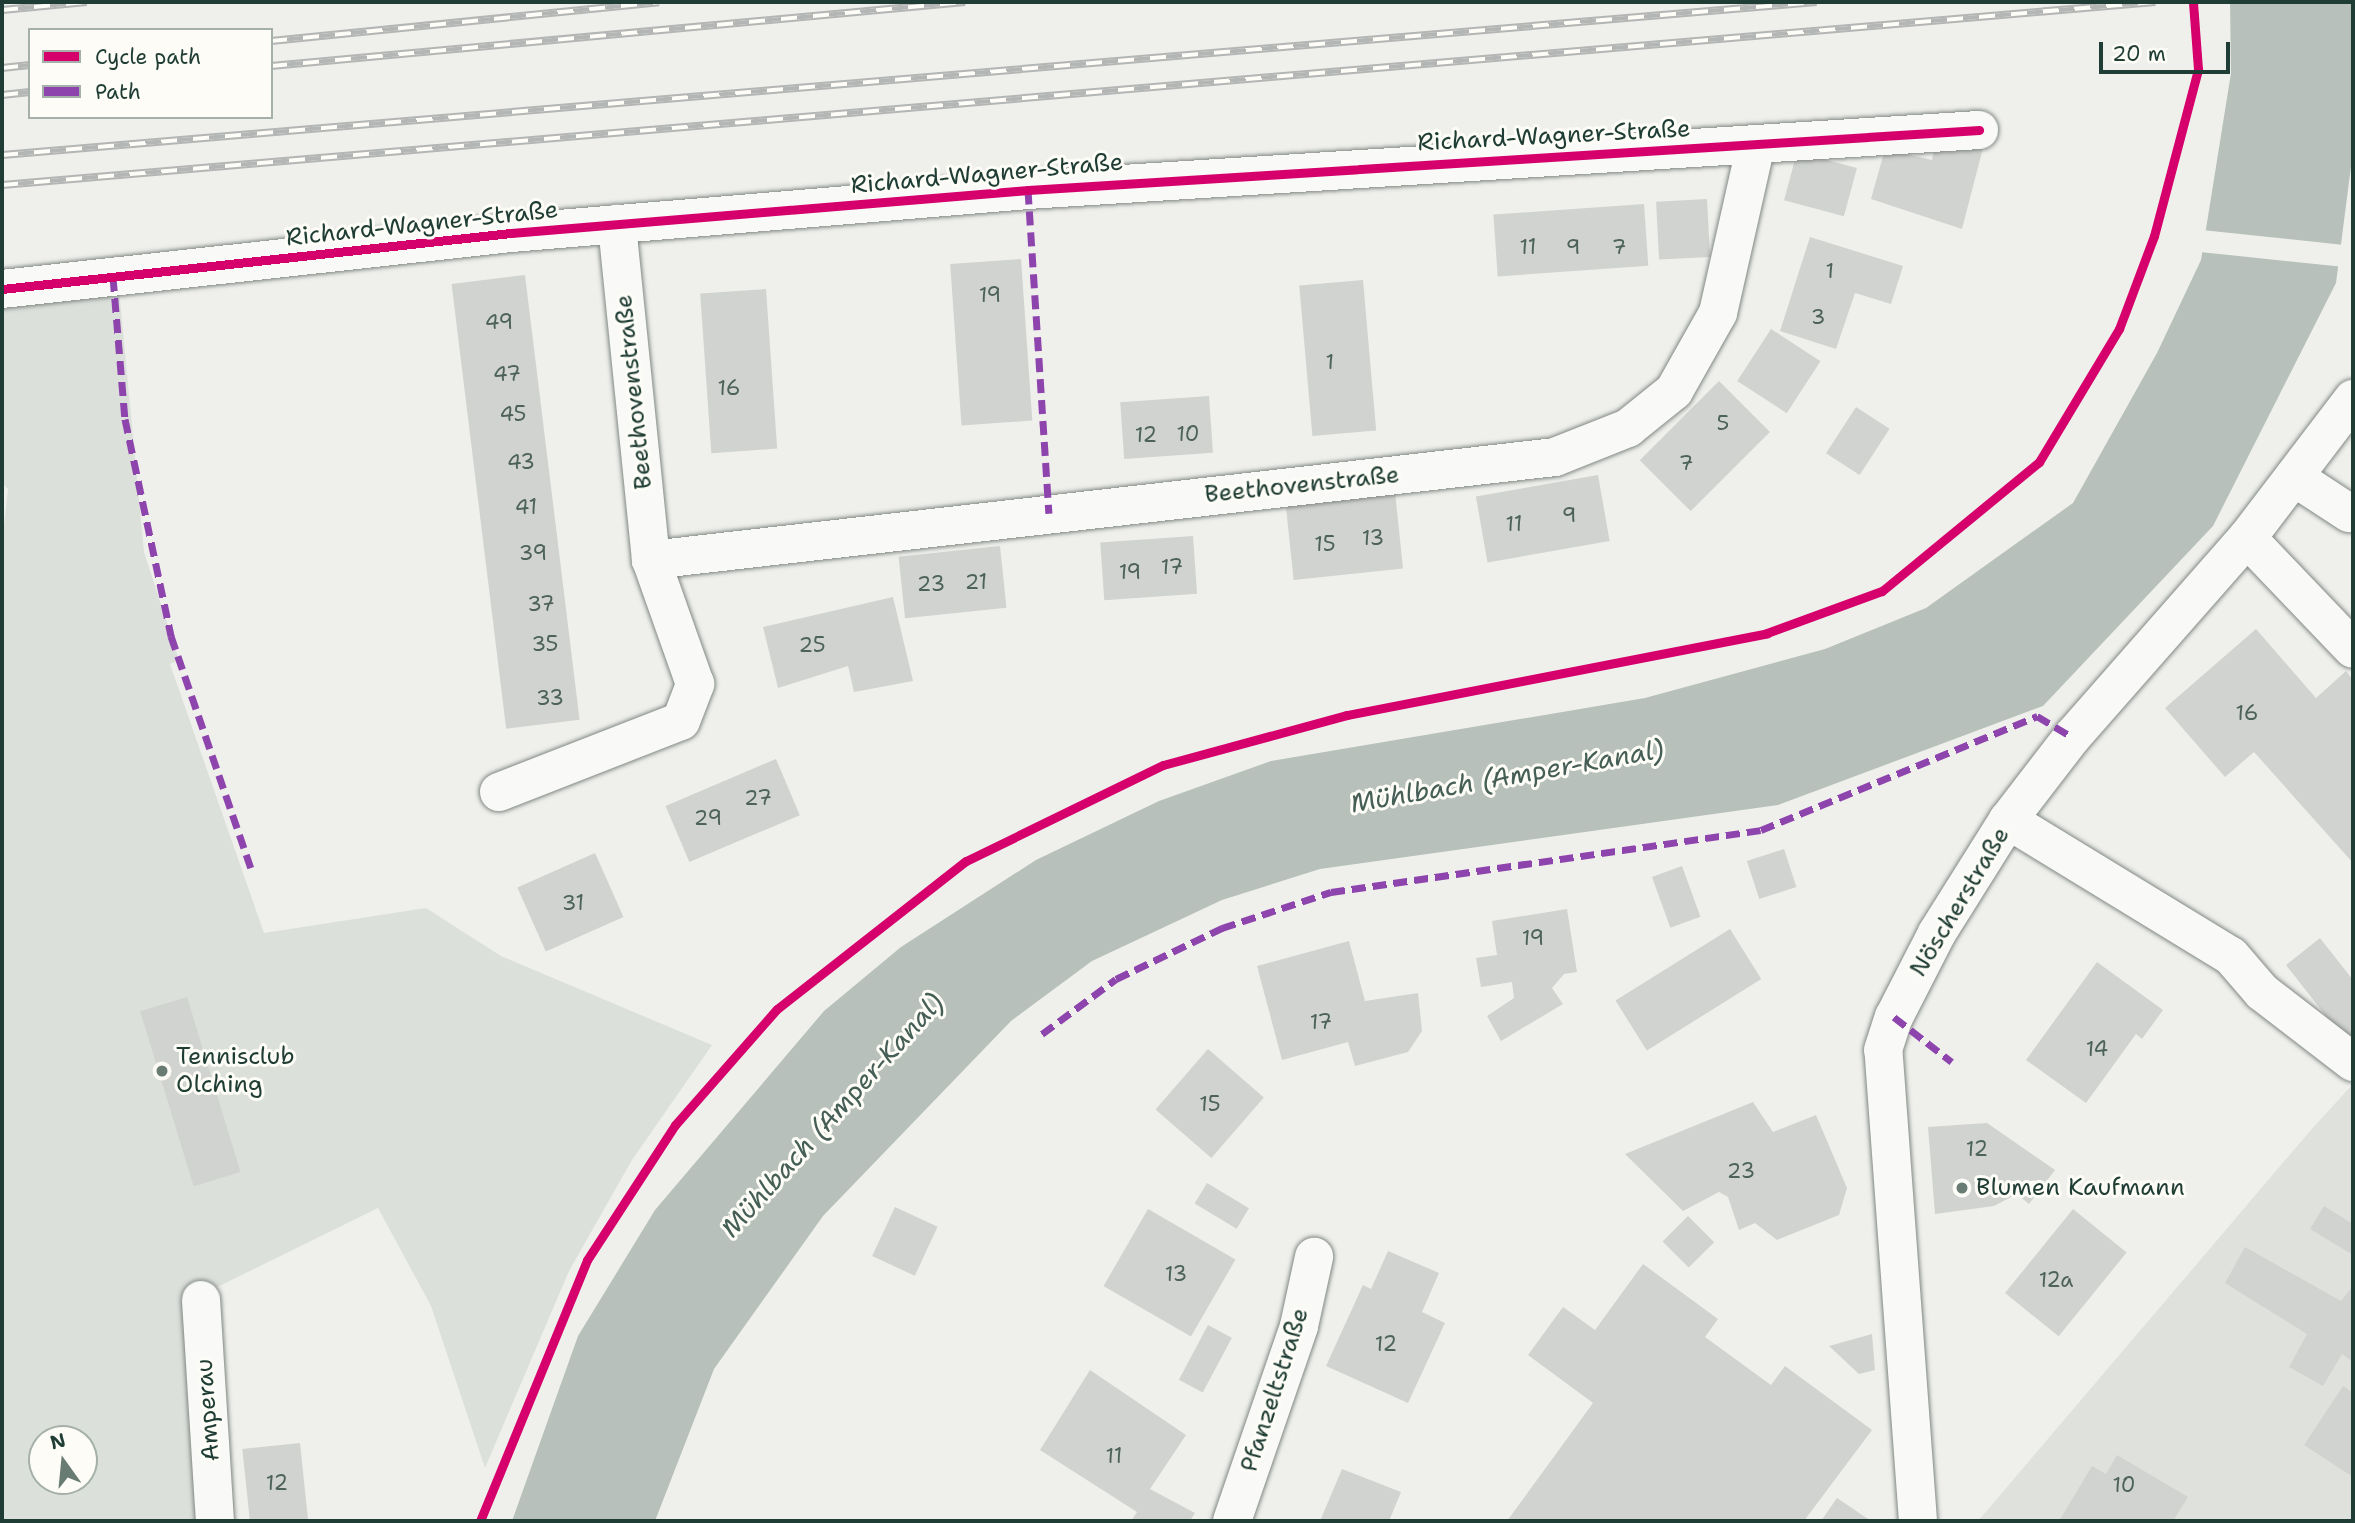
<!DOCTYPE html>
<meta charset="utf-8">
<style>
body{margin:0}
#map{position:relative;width:2355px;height:1523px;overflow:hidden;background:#eff0ec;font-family:"Shantell Sans",sans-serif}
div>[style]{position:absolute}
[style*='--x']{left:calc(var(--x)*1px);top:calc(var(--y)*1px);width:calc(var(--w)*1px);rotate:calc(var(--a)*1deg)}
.built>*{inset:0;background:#dee1dc}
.green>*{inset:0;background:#dce0db}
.water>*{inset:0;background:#b7c0ba}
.pier>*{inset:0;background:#eff0ec;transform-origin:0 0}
.building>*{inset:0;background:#d1d3d0;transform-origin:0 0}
.roads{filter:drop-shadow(0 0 2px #828885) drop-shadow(0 0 2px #828885)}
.minor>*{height:38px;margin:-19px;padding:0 19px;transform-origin:19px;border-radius:19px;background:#f9f9f7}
.rail>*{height:8px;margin-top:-4px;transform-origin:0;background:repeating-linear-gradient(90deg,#fdfcf7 0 16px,#b3b6b4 0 32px);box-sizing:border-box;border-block:2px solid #b3b6b4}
.quiet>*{height:7px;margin-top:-3.5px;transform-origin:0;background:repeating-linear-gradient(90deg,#8e44ad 0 14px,transparent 0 21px)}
.cycleway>*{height:9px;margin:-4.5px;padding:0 4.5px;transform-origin:4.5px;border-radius:4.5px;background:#d6006c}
.dots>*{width:19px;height:19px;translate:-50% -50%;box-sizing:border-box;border:4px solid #fdfcf7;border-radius:50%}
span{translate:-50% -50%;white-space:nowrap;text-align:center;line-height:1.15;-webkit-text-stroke:6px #fdfcf7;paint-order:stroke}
.number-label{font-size:21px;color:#4c625b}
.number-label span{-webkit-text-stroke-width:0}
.street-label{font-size:24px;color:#1f3d34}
.poi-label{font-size:24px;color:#1f3d34}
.left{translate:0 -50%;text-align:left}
.water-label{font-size:26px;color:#455e56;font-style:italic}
.frame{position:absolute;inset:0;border:4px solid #1f3d34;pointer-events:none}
.legend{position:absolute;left:28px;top:28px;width:245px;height:91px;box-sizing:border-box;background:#fdfcf7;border:2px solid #a4b0a9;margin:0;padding:9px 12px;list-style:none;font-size:21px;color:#1f3d34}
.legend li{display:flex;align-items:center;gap:14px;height:35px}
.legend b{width:35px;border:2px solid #a4b0a9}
.north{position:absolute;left:28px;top:1425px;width:70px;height:70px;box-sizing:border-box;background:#fdfcf7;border:2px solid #a4b0a9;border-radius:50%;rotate:345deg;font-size:19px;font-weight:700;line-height:28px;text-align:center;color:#1f3d34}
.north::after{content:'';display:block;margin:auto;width:24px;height:32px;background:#687c74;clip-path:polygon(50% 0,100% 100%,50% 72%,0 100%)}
.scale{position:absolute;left:2099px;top:42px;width:131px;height:32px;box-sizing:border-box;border:4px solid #1f3d34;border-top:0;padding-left:9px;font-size:21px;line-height:24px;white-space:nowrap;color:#1f3d34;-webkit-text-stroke:5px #fdfcf7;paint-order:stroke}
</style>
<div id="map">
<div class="built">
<div style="clip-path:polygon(2353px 1084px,2353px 1521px,1978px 1521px,2310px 1131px)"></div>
</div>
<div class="green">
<div style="clip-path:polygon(evenodd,119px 289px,144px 552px,179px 660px,170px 664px,264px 933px,426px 908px,501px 956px,712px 1045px,632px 1160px,569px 1271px,485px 1468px,431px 1306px,378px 1208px,197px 1297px,204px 1521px,2px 1521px,2px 542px,8px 489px,2px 483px,2px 305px,119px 289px,42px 1439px,84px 1439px,84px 1481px,42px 1481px,42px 1439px)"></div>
</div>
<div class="water">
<div style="clip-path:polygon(2230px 2px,2351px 2px,2353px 151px,2336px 283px,2213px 526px,2043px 706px,1778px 805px,1320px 869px,1222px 900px,1092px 961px,1011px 1021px,823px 1216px,714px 1369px,655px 1521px,512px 1521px,578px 1336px,655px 1210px,824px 1011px,901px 947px,1036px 860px,1159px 801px,1271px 761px,1645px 698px,1825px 649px,1926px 608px,2073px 503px,2157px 353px,2201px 260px,2231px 73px)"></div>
</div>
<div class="pier">
<div style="left:2202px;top:230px;width:143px;height:22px;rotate:6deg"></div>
</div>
<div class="building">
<div style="clip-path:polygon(1937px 137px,1983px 148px,1962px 229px,1871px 199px,1885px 149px,1932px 160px)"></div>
<div style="left:1797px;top:152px;width:62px;height:50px;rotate:15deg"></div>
<div style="left:1707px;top:199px;width:58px;height:51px;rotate:87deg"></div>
<div style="left:1644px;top:204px;width:62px;height:151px;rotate:86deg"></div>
<div style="clip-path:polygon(1810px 237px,1903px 266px,1891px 304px,1855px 293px,1836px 349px,1780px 331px)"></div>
<div style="left:1021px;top:259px;width:162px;height:71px;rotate:86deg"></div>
<div style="left:525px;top:275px;width:448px;height:74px;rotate:83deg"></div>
<div style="left:1363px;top:280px;width:151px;height:64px;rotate:85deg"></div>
<div style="left:766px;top:289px;width:160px;height:66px;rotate:86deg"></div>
<div style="left:1771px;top:329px;width:59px;height:62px;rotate:33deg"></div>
<div style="left:1719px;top:381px;width:72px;height:112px;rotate:45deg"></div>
<div style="left:1209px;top:396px;width:57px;height:89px;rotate:86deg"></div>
<div style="left:1856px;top:407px;width:40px;height:55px;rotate:33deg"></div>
<div style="left:1598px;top:475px;width:67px;height:124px;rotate:80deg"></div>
<div style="left:1395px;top:492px;width:77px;height:110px;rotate:84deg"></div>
<div style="left:1193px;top:536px;width:58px;height:93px;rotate:86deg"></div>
<div style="left:1000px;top:546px;width:62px;height:102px;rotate:84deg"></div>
<div style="clip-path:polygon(893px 597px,913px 681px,854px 692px,848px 666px,778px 688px,763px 627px)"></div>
<div style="clip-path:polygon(2256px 629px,2316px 698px,2346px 671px,2353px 680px,2353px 863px,2254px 752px,2225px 777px,2165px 708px)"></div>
<div style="left:776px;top:759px;width:61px;height:120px;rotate:67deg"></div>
<div style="left:1784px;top:849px;width:40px;height:39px;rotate:72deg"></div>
<div style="left:595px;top:853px;width:70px;height:85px;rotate:66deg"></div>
<div style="left:1682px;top:866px;width:54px;height:32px;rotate:70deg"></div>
<div style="clip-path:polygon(1567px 909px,1577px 972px,1564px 974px,1552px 988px,1563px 1004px,1501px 1041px,1487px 1016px,1514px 998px,1512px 982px,1481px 987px,1476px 958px,1497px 955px,1492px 921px)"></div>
<div style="left:1730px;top:929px;width:59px;height:135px;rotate:58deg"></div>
<div style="clip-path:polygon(2320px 938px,2353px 980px,2353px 1040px,2337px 1030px,2286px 965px)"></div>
<div style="clip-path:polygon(1349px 941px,1365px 1001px,1418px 993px,1422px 1031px,1408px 1052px,1355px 1066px,1348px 1042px,1282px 1060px,1257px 966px)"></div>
<div style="clip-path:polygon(2097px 962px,2163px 1010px,2142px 1039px,2136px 1034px,2086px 1103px,2026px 1060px)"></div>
<div style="left:187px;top:997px;width:183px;height:49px;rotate:73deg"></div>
<div style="left:1208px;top:1049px;width:74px;height:80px;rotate:41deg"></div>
<div style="clip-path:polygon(1753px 1102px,1773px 1132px,1816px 1115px,1847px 1188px,1839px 1215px,1777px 1240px,1755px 1223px,1739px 1230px,1728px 1197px,1719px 1192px,1683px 1211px,1625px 1154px)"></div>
<div style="clip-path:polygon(1987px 1123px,2055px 1170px,2029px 1204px,2017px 1194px,1994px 1206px,1935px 1214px,1928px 1127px)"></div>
<div style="left:1207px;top:1183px;width:49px;height:24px;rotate:31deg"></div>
<div style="clip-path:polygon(2324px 1206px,2353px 1224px,2353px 1255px,2310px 1229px)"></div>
<div style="left:895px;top:1207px;width:47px;height:54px;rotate:25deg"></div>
<div style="left:1148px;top:1209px;width:101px;height:89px;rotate:30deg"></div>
<div style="left:2073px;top:1209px;width:69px;height:108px;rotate:39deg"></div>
<div style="left:1688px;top:1216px;width:37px;height:36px;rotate:45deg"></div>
<div style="clip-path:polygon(2245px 1247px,2341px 1301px,2353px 1286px,2353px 1362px,2342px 1354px,2323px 1386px,2289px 1367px,2307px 1334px,2225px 1283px)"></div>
<div style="clip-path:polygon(1388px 1251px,1439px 1273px,1422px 1312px,1445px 1323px,1408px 1403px,1326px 1366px,1363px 1285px,1371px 1289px)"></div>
<div style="clip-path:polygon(1643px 1264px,1718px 1319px,1705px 1337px,1771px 1385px,1785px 1366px,1872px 1430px,1804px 1521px,1507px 1521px,1593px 1403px,1528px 1355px,1563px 1307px,1595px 1330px)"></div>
<div style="left:1208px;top:1325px;width:27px;height:62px;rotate:28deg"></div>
<div style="clip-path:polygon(1872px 1334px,1875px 1370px,1859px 1374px,1829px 1346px)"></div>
<div style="clip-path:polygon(1090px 1370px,1186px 1435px,1150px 1489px,1195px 1513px,1190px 1521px,1131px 1521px,1137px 1512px,1040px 1450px)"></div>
<div style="clip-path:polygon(2343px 1386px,2353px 1393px,2353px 1477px,2304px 1445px)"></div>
<div style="left:300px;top:1443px;width:78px;height:58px;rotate:84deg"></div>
<div style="clip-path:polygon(2117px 1455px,2188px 1497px,2173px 1521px,2059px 1521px,2092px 1466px,2106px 1474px)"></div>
<div style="clip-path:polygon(1342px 1469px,1401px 1492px,1389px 1521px,1320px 1521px)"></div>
<div style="clip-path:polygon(1837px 1498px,1871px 1521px,1821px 1521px)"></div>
</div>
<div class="roads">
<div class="minor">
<div style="--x:2;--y:289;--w:512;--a:-6.28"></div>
<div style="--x:511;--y:233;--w:519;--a:-4.75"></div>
<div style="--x:1028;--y:190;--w:953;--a:-3.61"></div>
<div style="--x:2294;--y:477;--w:66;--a:33.2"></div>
<div style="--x:2247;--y:538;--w:153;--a:46.3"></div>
<div style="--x:651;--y:560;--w:910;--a:-6.5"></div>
<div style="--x:1555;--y:457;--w:79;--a:-21.7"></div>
<div style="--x:1628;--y:428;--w:59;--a:-38.8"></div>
<div style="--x:1674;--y:391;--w:90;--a:-60.6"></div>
<div style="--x:1718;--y:313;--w:172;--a:-77.3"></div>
<div style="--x:499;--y:792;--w:195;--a:-21.3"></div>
<div style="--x:681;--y:721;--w:40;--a:-69"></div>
<div style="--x:695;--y:684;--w:132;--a:-109.5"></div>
<div style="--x:651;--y:560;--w:338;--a:-95.8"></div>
<div style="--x:2008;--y:820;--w:261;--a:31.4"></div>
<div style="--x:2231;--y:956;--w:48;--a:49.3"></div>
<div style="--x:2262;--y:992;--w:115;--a:37.6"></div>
<div style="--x:201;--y:1300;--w:221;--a:86.4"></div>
<div style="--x:1232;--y:1521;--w:206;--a:-71"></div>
<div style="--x:1299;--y:1326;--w:71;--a:-77.7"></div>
<div style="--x:1918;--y:1521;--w:472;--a:-94.2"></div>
<div style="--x:1883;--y:1050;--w:35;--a:-72"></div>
<div style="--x:1894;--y:1017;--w:94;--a:-62.9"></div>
<div style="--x:1937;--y:933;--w:133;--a:-57.9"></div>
<div style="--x:2008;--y:820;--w:105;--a:-52.4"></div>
<div style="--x:2072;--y:737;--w:265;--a:-48.7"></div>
<div style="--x:2247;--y:538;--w:175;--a:-52.7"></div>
</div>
</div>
<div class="rail">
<div style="--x:2;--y:10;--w:85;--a:-5.4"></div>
<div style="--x:271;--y:41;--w:390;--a:-5.7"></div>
<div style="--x:271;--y:66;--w:697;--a:-5.27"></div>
<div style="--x:2;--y:68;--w:28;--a:-6"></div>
<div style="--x:2;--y:95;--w:28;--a:-6"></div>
<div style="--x:2;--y:155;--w:1821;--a:-4.82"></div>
<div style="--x:2;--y:185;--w:2161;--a:-4.86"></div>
</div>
<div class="quiet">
<div style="--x:1028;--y:190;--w:324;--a:86.3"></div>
<div style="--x:113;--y:277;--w:143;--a:85.2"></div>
<div style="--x:125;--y:419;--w:222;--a:78"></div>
<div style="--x:171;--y:636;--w:245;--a:71"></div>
<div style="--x:1894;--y:1017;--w:73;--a:37.8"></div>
<div style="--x:1042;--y:1034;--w:92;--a:-36.6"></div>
<div style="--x:1116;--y:979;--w:118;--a:-25.7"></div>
<div style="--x:1222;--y:928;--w:115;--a:-18.3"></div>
<div style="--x:1331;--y:892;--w:434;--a:-8.2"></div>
<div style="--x:1761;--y:830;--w:299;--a:-22.4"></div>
<div style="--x:2037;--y:716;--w:41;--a:31"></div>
</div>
<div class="cycleway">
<div style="--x:2;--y:289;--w:512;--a:-6.28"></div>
<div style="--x:511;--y:233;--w:519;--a:-4.75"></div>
<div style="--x:1028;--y:190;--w:953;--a:-3.61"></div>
<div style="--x:480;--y:1521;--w:282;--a:-67.7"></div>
<div style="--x:587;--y:1260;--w:161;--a:-56.9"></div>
<div style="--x:675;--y:1125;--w:154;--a:-48.7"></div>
<div style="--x:777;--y:1009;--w:240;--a:-38.1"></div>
<div style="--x:966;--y:861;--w:219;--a:-26"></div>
<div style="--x:1163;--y:765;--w:191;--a:-15.2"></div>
<div style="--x:1347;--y:715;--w:428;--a:-11"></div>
<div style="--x:1767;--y:633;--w:122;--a:-20.1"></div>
<div style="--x:1882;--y:591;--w:203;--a:-39.4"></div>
<div style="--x:2039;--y:462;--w:155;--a:-59"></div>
<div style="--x:2119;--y:329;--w:99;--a:-69.4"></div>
<div style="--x:2154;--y:236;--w:173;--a:-75.2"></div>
<div style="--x:2198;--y:69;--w:67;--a:-94.3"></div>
</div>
<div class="dots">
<div style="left:162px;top:1071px;background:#687c74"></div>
<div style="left:1962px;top:1188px;background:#687c74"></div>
</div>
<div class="number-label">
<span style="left:1528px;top:247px">11</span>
<span style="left:1573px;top:247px">9</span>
<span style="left:1619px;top:247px">7</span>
<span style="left:1830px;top:271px">1</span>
<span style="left:990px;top:295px">19</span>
<span style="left:1818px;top:317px">3</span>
<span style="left:499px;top:322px">49</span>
<span style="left:1330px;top:362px">1</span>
<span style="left:507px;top:374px">47</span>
<span style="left:729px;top:388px">16</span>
<span style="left:513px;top:414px">45</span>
<span style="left:1723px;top:423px">5</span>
<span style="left:1188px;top:434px">10</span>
<span style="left:1146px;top:435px">12</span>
<span style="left:521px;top:462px">43</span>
<span style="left:1686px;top:463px">7</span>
<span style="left:526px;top:507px">41</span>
<span style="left:1569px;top:515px">9</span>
<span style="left:1514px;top:524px">11</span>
<span style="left:1373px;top:538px">13</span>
<span style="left:1325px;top:544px">15</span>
<span style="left:533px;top:553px">39</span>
<span style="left:1172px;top:567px">17</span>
<span style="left:1130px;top:572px">19</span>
<span style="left:976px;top:582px">21</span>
<span style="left:931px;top:584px">23</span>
<span style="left:541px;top:604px">37</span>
<span style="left:545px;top:644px">35</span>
<span style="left:812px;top:645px">25</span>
<span style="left:550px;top:698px">33</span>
<span style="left:2247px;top:713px">16</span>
<span style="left:758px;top:798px">27</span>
<span style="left:708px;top:818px">29</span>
<span style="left:573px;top:903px">31</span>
<span style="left:1533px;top:938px">19</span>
<span style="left:1321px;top:1022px">17</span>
<span style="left:2097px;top:1049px">14</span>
<span style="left:1210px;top:1104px">15</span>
<span style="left:1977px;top:1149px">12</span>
<span style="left:1741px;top:1171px">23</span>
<span style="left:1176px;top:1274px">13</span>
<span style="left:2056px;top:1280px">12a</span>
<span style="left:1386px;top:1344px">12</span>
<span style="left:1114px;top:1456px">11</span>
<span style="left:277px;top:1483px">12</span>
<span style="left:2124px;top:1485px">10</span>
</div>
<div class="street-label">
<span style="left:1554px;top:136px;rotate:-3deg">Richard-Wagner-Straße</span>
<span style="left:987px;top:174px;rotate:-5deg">Richard-Wagner-Straße</span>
<span style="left:422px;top:224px;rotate:-6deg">Richard-Wagner-Straße</span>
<span style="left:634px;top:392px;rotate:-96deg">Beethovenstraße</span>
<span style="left:1302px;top:485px;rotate:-6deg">Beethovenstraße</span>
<span style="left:1960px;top:902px;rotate:-59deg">Nöscherstraße</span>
<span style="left:1275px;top:1390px;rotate:-72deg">Pfanzeltstraße</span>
<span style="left:208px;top:1410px;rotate:-94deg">Amperau</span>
</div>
<div class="poi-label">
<span class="left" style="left:176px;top:1071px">Tennisclub<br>Olching</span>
<span class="left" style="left:1976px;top:1188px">Blumen Kaufmann</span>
</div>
<div class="water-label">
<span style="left:1507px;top:776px;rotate:-10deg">Mühlbach (Amper-Kanal)</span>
<span style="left:832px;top:1115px;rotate:-48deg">Mühlbach (Amper-Kanal)</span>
</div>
<div class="frame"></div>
<ul class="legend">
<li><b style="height:9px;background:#d6006c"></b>Cycle path</li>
<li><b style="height:9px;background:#8e44ad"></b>Path</li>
</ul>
<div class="north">N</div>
<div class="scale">20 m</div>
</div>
